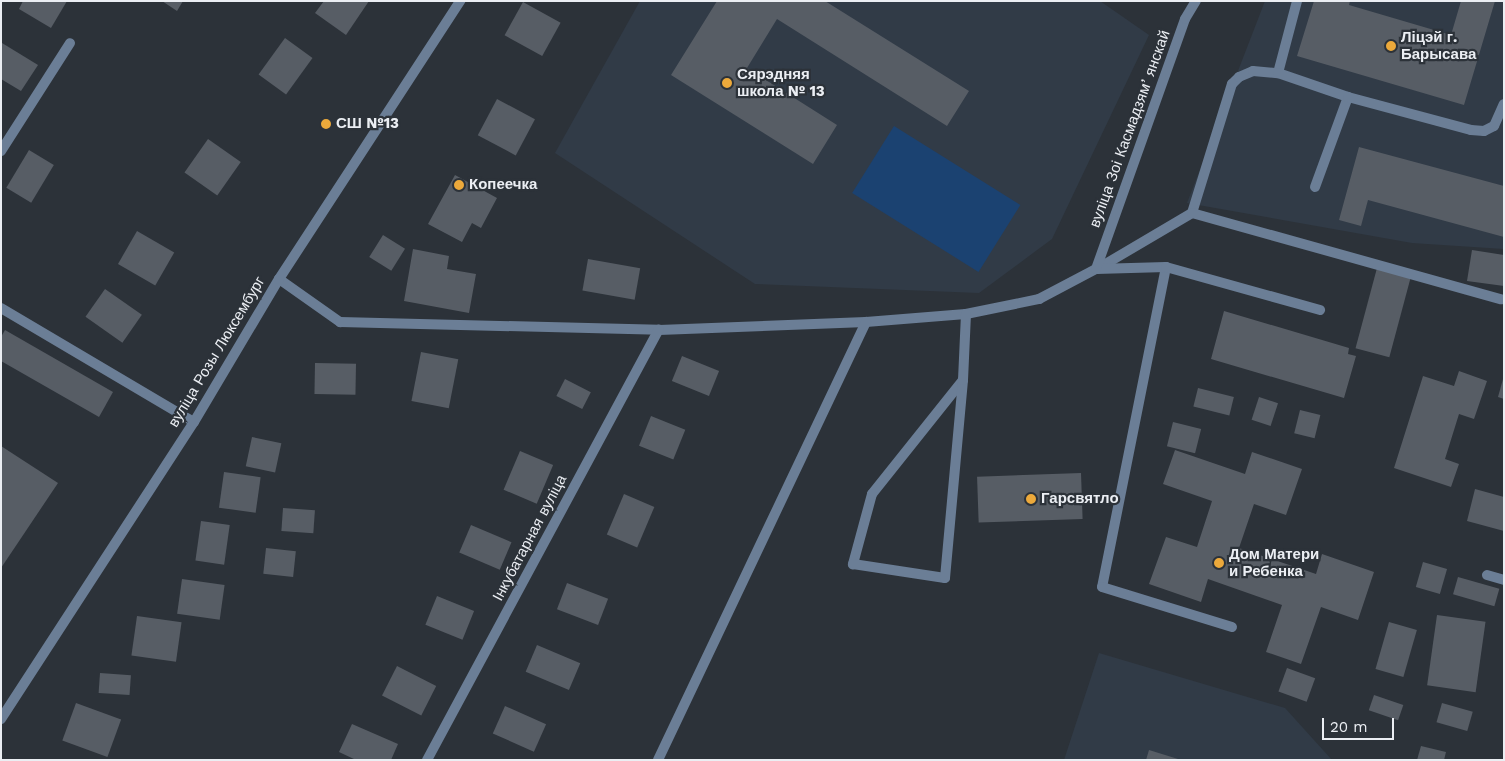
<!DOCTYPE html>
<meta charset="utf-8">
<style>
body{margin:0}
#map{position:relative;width:1505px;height:761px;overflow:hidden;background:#2c3239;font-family:"Work Sans",sans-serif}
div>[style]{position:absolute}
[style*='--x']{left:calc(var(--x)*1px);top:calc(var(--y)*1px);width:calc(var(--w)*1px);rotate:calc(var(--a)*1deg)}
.built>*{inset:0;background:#313b47}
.green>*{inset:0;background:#1b4271;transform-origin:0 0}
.building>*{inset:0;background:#575d65;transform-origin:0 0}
.service>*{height:10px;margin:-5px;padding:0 5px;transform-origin:5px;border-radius:5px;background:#6b7e96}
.minor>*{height:10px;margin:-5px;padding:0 5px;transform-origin:5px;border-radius:5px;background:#6b7e96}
.tertiary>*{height:10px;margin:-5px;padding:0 5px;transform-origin:5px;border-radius:5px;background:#6b7e96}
.dots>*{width:14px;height:14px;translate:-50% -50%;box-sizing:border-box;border:2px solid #2c3239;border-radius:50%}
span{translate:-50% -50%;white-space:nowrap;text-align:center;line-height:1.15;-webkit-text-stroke:4.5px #2c3239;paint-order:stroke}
.poi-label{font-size:15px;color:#ebeef3;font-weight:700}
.left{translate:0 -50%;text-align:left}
.street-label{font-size:15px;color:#ebeef3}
.frame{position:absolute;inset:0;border:2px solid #ebeef3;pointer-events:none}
.scale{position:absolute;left:1322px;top:718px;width:72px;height:22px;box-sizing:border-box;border:2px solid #ebeef3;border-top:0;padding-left:6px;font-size:15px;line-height:18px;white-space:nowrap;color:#ebeef3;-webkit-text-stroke:4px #2c3239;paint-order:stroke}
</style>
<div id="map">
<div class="built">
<div style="clip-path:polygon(640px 1px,1100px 1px,1149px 35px,1052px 239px,979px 293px,755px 284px,555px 153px)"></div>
<div style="clip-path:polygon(1265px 1px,1504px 1px,1504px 249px,1412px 243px,1187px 203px)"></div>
<div style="clip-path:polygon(1099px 653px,1285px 708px,1332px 760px,1064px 760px)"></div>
</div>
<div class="green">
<div style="left:894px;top:126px;width:149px;height:79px;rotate:32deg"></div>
</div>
<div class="building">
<div style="clip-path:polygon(23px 1px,67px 1px,51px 28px,19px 9px)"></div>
<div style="clip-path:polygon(162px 1px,183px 1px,177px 11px)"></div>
<div style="clip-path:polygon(324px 1px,369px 1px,346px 35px,315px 13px)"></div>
<div style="clip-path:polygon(717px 1px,825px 1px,969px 91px,947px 126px,777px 19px,747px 68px,837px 125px,813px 164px,671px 75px)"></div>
<div style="clip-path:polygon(1314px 1px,1350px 1px,1349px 5px,1451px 35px,1461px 1px,1495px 1px,1464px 105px,1297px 56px)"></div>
<div style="left:523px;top:2px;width:43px;height:38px;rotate:29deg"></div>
<div style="left:285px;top:38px;width:34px;height:45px;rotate:36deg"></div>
<div style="clip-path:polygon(2px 43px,38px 65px,21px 91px,1px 79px)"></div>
<div style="left:497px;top:99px;width:43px;height:41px;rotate:28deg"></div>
<div style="left:208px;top:139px;width:40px;height:41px;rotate:35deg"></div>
<div style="clip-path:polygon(1359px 147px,1504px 186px,1504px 237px,1368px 200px,1361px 226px,1339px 220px)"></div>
<div style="left:29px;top:150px;width:29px;height:44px;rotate:31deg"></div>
<div style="clip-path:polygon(455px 175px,497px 198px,481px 228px,472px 223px,462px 242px,428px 224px)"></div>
<div style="left:137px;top:231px;width:43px;height:38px;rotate:30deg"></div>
<div style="left:383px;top:235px;width:26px;height:26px;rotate:32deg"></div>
<div style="clip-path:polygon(413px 249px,449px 256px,447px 269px,476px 274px,469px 313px,404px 301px)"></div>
<div style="clip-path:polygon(1472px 250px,1504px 255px,1504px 286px,1467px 281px)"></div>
<div style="left:588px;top:259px;width:53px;height:32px;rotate:10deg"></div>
<div style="left:1377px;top:268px;width:35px;height:83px;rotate:15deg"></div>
<div style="left:105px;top:289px;width:45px;height:34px;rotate:35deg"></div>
<div style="clip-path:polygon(1224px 311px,1349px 348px,1348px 354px,1356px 356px,1344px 398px,1211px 359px)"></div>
<div style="clip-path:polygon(5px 330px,113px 392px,99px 417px,1px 361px,1px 337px)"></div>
<div style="left:421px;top:352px;width:38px;height:50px;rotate:11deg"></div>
<div style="left:682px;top:356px;width:40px;height:27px;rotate:22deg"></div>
<div style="left:315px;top:363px;width:41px;height:31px;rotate:1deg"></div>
<div style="clip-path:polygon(1459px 371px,1487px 381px,1474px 419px,1459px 414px,1445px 459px,1459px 464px,1451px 487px,1394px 468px,1423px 376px,1454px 386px)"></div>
<div style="left:565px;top:379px;width:29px;height:19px;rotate:27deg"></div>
<div style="clip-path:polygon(1503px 379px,1504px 379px,1504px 399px,1498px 397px)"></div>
<div style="left:1198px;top:388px;width:37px;height:19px;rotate:14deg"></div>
<div style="left:1259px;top:397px;width:20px;height:24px;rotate:18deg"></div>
<div style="left:1300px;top:410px;width:21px;height:24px;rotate:14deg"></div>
<div style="left:651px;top:416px;width:37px;height:32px;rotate:22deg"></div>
<div style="left:1173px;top:422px;width:29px;height:25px;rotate:14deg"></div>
<div style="left:252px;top:437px;width:30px;height:30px;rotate:12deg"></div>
<div style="clip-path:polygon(1px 446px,58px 483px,1px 568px)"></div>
<div style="clip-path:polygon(1175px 450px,1245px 474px,1252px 452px,1302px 469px,1286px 515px,1254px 504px,1239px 548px,1316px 574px,1322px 554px,1374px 572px,1358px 620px,1321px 607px,1301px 664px,1266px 652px,1282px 605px,1208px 579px,1201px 602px,1149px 584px,1166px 537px,1197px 547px,1212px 501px,1163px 484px)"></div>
<div style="left:520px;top:451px;width:36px;height:42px;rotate:23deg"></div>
<div style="left:224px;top:472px;width:37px;height:36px;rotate:8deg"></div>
<div style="left:1081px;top:473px;width:46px;height:104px;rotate:88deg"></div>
<div style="clip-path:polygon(1475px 489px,1504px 497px,1504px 531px,1467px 521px)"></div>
<div style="left:624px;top:494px;width:33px;height:44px;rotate:23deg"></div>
<div style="left:283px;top:508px;width:32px;height:23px;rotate:4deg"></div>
<div style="left:201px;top:521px;width:29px;height:40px;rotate:8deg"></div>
<div style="left:471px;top:525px;width:44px;height:30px;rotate:23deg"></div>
<div style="left:266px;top:548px;width:30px;height:26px;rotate:6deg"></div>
<div style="left:1423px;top:562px;width:25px;height:26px;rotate:16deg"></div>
<div style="left:1458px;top:577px;width:43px;height:18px;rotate:16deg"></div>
<div style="left:182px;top:579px;width:43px;height:35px;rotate:8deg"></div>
<div style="left:567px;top:583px;width:44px;height:28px;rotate:21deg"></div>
<div style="left:437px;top:596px;width:40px;height:31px;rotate:22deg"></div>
<div style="left:1437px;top:615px;width:49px;height:71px;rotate:8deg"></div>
<div style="left:137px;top:616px;width:45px;height:40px;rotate:8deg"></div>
<div style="left:1389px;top:622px;width:29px;height:49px;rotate:16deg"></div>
<div style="left:537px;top:645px;width:47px;height:29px;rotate:23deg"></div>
<div style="left:397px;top:666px;width:44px;height:33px;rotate:27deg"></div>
<div style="left:1287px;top:668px;width:30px;height:25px;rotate:20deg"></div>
<div style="left:100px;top:673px;width:31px;height:20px;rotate:4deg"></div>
<div style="left:1374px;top:695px;width:31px;height:16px;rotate:19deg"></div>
<div style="left:76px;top:703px;width:48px;height:40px;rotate:20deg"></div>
<div style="left:1442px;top:703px;width:32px;height:20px;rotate:16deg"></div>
<div style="left:505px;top:706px;width:45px;height:30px;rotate:24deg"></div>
<div style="clip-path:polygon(352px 724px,398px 744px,391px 760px,356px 760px,339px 752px)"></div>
<div style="clip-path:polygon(1421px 746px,1446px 752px,1444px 760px,1417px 760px)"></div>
<div style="clip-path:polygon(1149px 750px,1178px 759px,1178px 760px,1146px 760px)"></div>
</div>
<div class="service">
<div style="--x:1278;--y:73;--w:74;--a:-75.2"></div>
<div style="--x:1;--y:151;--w:128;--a:-57.4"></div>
<div style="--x:1315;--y:187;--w:96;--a:-69.9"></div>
<div style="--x:1192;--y:213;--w:135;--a:-72.8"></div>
<div style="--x:1232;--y:84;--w:10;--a:-45"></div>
<div style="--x:1239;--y:77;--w:15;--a:-23"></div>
<div style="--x:1253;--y:71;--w:25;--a:5"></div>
<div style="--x:1278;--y:73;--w:74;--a:18.9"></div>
<div style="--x:1348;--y:97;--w:127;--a:15"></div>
<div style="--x:1471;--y:130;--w:13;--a:4"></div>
<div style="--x:1484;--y:131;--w:11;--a:-27"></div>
<div style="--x:1494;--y:126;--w:24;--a:-66"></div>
<div style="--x:1166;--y:267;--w:326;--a:101.3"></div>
<div style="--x:1102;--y:587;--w:136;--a:17.1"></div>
<div style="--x:1097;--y:269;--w:110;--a:-30.5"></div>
<div style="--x:1192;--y:213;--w:321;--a:15.6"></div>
<div style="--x:279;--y:279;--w:75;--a:35.2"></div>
<div style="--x:340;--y:322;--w:319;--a:1.4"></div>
<div style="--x:659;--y:330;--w:207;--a:-2.2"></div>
<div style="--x:866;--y:322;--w:100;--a:-4.6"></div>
<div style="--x:966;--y:314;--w:75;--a:-11.6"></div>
<div style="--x:1039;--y:299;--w:64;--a:-27.8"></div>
<div style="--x:1096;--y:269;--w:70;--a:-1.6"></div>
<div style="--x:1166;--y:267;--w:160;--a:15.6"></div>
<div style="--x:1;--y:308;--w:224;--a:30.6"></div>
<div style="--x:963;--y:380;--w:146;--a:128.6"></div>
<div style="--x:872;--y:494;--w:73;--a:105.2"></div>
<div style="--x:853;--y:564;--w:93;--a:8.7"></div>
<div style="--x:945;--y:578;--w:199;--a:-84.8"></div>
<div style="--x:963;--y:380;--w:66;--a:-87.4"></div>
<div style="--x:1487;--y:575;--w:18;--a:16"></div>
<div style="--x:658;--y:760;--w:485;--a:-64.6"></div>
</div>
<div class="minor">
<div style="--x:1096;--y:269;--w:265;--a:-70.4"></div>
<div style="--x:1185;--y:19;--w:21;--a:-59"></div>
<div style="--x:427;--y:760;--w:489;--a:-61.7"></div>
</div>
<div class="tertiary">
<div style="--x:1;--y:719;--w:354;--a:-57"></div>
<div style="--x:194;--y:422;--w:166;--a:-59.3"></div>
<div style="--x:279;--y:279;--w:332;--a:-56.9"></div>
</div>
<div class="dots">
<div style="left:1391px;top:46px;background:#eca93b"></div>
<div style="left:727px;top:83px;background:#eca93b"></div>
<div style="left:326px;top:124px;background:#eca93b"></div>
<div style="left:459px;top:185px;background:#eca93b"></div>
<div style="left:1031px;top:499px;background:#eca93b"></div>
<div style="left:1219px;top:563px;background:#eca93b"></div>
</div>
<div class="poi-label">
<span class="left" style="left:1401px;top:46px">Ліцэй г.<br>Барысава</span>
<span class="left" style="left:737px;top:83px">Сярэдняя<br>школа № 13</span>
<span class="left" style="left:336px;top:124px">СШ №13</span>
<span class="left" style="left:469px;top:185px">Копеечка</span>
<span class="left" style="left:1041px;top:499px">Гарсвятло</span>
<span class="left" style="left:1229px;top:563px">Дом Матери<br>и Ребенка</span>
</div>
<div class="street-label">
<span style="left:1130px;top:129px;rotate:-70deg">вуліца Зоі Касмадзямʼянскай</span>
<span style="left:217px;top:352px;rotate:-59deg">вуліца Розы Люксембург</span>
<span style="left:530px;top:538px;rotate:-62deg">Інкубатарная вуліца</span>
</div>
<div class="frame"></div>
<div class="scale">20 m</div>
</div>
